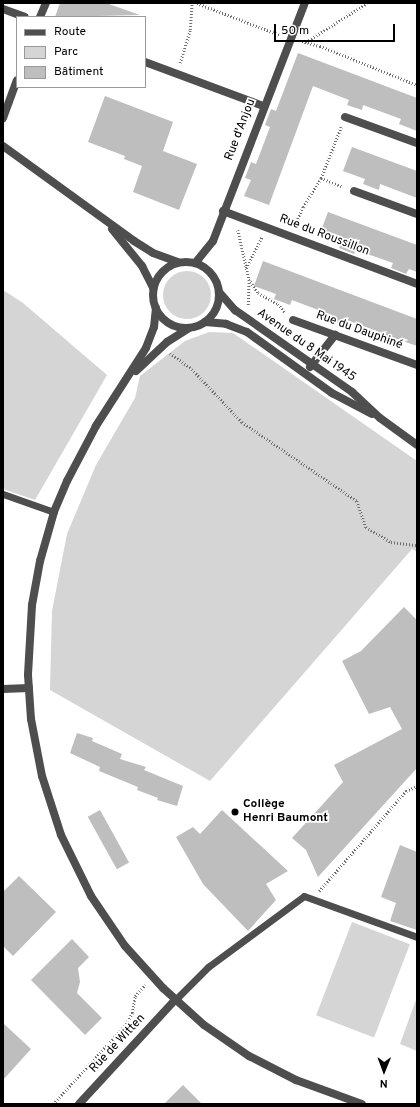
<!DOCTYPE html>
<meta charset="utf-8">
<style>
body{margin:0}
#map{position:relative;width:420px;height:1107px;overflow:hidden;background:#fff;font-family:Overpass,sans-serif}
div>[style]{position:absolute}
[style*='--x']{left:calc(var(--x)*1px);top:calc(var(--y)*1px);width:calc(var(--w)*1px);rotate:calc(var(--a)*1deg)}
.green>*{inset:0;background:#d5d5d5;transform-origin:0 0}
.round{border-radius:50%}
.building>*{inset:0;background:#bebebe;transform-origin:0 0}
.path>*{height:2.5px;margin-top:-1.25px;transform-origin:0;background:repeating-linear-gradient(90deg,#707070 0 1px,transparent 0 3px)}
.lane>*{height:7px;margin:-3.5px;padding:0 3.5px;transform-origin:3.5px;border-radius:3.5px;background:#4e4e4e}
.street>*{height:8px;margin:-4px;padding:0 4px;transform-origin:4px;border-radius:4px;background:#4e4e4e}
.street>.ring{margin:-4px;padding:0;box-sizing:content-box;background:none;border:8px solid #4e4e4e;border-radius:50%}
.dots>*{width:11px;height:11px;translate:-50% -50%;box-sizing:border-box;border:2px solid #fff;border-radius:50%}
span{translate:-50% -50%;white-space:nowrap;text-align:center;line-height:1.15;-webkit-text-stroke:3.5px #fff;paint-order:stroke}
.street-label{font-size:12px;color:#000}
.poi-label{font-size:12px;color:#000;font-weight:700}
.left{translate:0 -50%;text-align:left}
.frame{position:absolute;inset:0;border:4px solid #000;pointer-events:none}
.legend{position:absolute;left:16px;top:16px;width:130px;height:72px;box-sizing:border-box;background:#fff;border:1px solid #999;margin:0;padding:5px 7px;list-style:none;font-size:12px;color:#000}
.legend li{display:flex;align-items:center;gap:8px;height:20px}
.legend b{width:20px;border:1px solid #999}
.north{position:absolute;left:364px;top:1051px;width:40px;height:40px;-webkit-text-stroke:3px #fff;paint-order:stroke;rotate:181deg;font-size:11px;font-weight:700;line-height:16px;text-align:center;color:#000}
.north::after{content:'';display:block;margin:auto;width:14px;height:18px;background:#000;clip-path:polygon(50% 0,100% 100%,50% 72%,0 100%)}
.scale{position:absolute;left:274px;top:24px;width:121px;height:18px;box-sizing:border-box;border:2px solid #000;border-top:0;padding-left:5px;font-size:12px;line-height:14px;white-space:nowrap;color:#000;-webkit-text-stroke:3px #fff;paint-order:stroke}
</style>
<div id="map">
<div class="green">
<div class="round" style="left:163px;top:271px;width:48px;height:48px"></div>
<div style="clip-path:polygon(3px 290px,23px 303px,107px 375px,35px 500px,3px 489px)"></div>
<div style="clip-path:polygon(209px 332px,233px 333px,417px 461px,417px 552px,412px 549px,210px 781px,50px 690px,52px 611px,67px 534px,96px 465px,135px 398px,140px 376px,185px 341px)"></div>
<div style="left:352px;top:922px;width:62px;height:100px;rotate:21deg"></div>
<div style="clip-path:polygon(417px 997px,417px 1051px,400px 1044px)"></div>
</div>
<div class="building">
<div style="clip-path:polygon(60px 3px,106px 3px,140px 15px,55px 17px)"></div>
<div style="clip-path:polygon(298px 53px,417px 98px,417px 131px,399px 124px,401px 119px,363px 105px,362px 110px,347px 105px,349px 100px,313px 86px,269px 205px,244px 196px,251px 180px,245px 178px,251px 162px,256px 164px,270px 127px,265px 125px,271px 109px,276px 111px)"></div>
<div style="clip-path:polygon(105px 96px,173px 122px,163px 151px,197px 164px,179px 210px,133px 192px,142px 166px,124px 159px,125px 156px,88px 142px)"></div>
<div style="clip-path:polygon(352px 147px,417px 171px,417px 198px,380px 184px,379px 190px,363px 184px,365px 179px,343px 171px)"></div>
<div style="clip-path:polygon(328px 212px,417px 245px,417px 272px,409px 269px,406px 274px,391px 268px,393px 263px,356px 250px,354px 254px,339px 248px,341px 244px,319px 236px)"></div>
<div style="clip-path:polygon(263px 261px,417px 319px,417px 346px,397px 339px,395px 344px,380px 338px,382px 333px,344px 319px,342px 324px,327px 318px,329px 314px,292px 300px,290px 305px,274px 299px,276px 294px,254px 286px)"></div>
<div style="clip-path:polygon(404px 607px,417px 620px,417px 768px,318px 877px,306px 850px,292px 838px,343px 782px,334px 765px,402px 729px,390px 707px,369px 714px,342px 661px,361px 651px)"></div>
<div style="clip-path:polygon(77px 733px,93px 738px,92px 741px,122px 754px,120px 759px,146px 767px,144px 770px,183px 786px,177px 806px,157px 800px,158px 798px,137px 790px,138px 787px,99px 771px,100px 767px,70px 753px)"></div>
<div style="left:100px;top:810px;width:60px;height:14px;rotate:61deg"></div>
<div style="clip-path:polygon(222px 810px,288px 871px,266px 884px,276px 900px,248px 931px,203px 884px,176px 837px,193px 827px,200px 834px)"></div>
<div style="clip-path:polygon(400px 845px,417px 852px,417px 930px,390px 921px,396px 903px,381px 897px)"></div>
<div style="clip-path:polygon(19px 876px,56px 912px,13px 956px,3px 946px,3px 892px)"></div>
<div style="clip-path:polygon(72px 939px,89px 957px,78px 968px,80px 982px,77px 993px,102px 1018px,85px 1035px,31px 980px)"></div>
<div style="clip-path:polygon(3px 1023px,31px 1049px,3px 1080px)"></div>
<div style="clip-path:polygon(183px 1085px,202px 1104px,164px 1104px)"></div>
</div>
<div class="path">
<div style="--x:197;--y:3;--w:89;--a:21.1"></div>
<div style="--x:302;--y:41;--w:19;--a:16"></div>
<div style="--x:320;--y:46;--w:105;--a:21.9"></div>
<div style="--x:306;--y:42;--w:72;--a:-32.6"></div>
<div style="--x:180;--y:63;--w:34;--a:-73"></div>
<div style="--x:190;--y:30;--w:27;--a:-86"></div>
<div style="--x:321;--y:178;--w:24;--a:22"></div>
<div style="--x:294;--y:227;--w:22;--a:-66"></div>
<div style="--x:303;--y:207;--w:34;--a:-58"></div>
<div style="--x:321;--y:178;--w:55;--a:-68.6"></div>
<div style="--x:238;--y:230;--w:50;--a:77.3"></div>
<div style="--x:249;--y:279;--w:17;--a:57"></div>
<div style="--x:258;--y:293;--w:23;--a:29"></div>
<div style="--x:278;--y:304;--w:11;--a:49"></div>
<div style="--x:246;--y:268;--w:35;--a:-63"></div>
<div style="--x:248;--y:305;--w:25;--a:-88"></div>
<div style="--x:170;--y:353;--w:27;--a:36"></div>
<div style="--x:192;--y:369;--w:73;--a:46.7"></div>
<div style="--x:242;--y:422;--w:140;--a:34.5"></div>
<div style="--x:357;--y:501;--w:28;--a:71"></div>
<div style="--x:366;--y:527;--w:29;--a:31"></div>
<div style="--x:391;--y:542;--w:26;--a:7"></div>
<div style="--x:319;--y:891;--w:133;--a:-49"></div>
<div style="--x:406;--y:791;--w:12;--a:-24"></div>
<div style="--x:53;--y:1104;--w:108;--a:-47.6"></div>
<div style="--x:126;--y:1024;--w:13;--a:-61"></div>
<div style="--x:132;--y:1013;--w:17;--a:-80"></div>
<div style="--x:135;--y:996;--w:15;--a:-48"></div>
</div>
<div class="lane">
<div style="--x:3;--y:494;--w:54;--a:19.4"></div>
<div style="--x:175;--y:1000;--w:47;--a:-45"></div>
<div style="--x:208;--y:967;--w:119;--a:-36.5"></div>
<div style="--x:304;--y:896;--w:120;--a:19.9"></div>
</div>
<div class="street">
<div style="--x:3;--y:9;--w:23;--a:20"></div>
<div style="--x:40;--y:17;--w:15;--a:-67"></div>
<div style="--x:145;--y:62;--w:126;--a:20.4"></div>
<div style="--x:345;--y:117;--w:77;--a:19.9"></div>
<div style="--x:3;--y:118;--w:40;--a:-69.8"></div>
<div style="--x:3;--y:146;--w:162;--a:35.9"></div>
<div style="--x:134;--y:241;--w:22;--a:32"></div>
<div style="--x:153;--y:253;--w:27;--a:20"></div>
<div style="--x:354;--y:191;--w:67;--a:20.1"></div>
<div style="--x:223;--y:211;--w:207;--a:20.6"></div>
<div style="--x:112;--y:229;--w:48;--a:51"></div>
<div style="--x:142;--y:266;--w:25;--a:63"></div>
<div class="ring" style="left:153px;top:262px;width:58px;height:58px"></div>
<div style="--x:196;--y:262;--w:27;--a:-51"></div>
<div style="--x:213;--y:241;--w:255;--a:-68.9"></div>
<div style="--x:220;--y:293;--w:23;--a:49"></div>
<div style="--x:235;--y:310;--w:143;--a:35"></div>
<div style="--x:352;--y:392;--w:38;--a:43"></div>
<div style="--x:380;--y:418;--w:46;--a:36.1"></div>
<div style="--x:156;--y:308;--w:19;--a:96"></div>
<div style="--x:154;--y:327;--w:22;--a:111"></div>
<div style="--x:146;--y:348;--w:93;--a:122.7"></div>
<div style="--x:96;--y:426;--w:62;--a:117.8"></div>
<div style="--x:67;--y:481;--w:34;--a:113"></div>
<div style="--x:54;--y:512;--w:51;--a:105.9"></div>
<div style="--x:40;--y:561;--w:45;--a:100.3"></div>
<div style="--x:32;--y:605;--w:70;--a:93.3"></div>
<div style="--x:28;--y:675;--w:44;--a:86.1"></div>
<div style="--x:31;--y:719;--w:58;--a:79.1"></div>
<div style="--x:42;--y:776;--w:62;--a:72.1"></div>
<div style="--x:61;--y:835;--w:68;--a:63.8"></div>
<div style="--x:91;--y:896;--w:60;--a:55.8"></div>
<div style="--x:125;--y:946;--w:57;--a:47.9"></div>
<div style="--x:163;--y:988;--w:55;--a:42.1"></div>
<div style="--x:204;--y:1025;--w:55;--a:34.6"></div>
<div style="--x:249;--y:1056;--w:53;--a:27.1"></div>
<div style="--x:296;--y:1080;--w:70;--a:20"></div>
<div style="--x:293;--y:320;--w:132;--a:19.9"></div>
<div style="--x:205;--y:322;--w:21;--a:5"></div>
<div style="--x:226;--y:324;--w:22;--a:21"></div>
<div style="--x:247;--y:332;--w:105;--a:35.7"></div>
<div style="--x:332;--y:393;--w:45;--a:27.7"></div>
<div style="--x:310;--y:367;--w:41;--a:-52"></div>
<div style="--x:136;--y:371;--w:42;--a:-43.1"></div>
<div style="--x:167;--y:342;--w:26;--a:-32"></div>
<div style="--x:3;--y:689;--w:26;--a:-2"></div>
<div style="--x:79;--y:1104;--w:142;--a:-47.3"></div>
</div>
<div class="dots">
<div style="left:235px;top:812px;background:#000"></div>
</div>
<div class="street-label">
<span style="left:241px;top:130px;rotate:-69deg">Rue d'Anjou</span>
<span style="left:324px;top:236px;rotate:21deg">Rue du Roussillon</span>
<span style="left:359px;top:331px;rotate:20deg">Rue du Dauphiné</span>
<span style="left:306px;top:346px;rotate:35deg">Avenue du 8 Mai 1945</span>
<span style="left:118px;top:1044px;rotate:-47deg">Rue de Witten</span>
</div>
<div class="poi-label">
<span class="left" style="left:243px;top:812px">Collège<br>Henri Baumont</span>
</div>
<div class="frame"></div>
<ul class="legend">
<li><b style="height:5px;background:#4e4e4e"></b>Route</li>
<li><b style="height:11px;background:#d5d5d5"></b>Parc</li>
<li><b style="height:11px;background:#bebebe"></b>Bâtiment</li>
</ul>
<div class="north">N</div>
<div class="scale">50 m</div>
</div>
